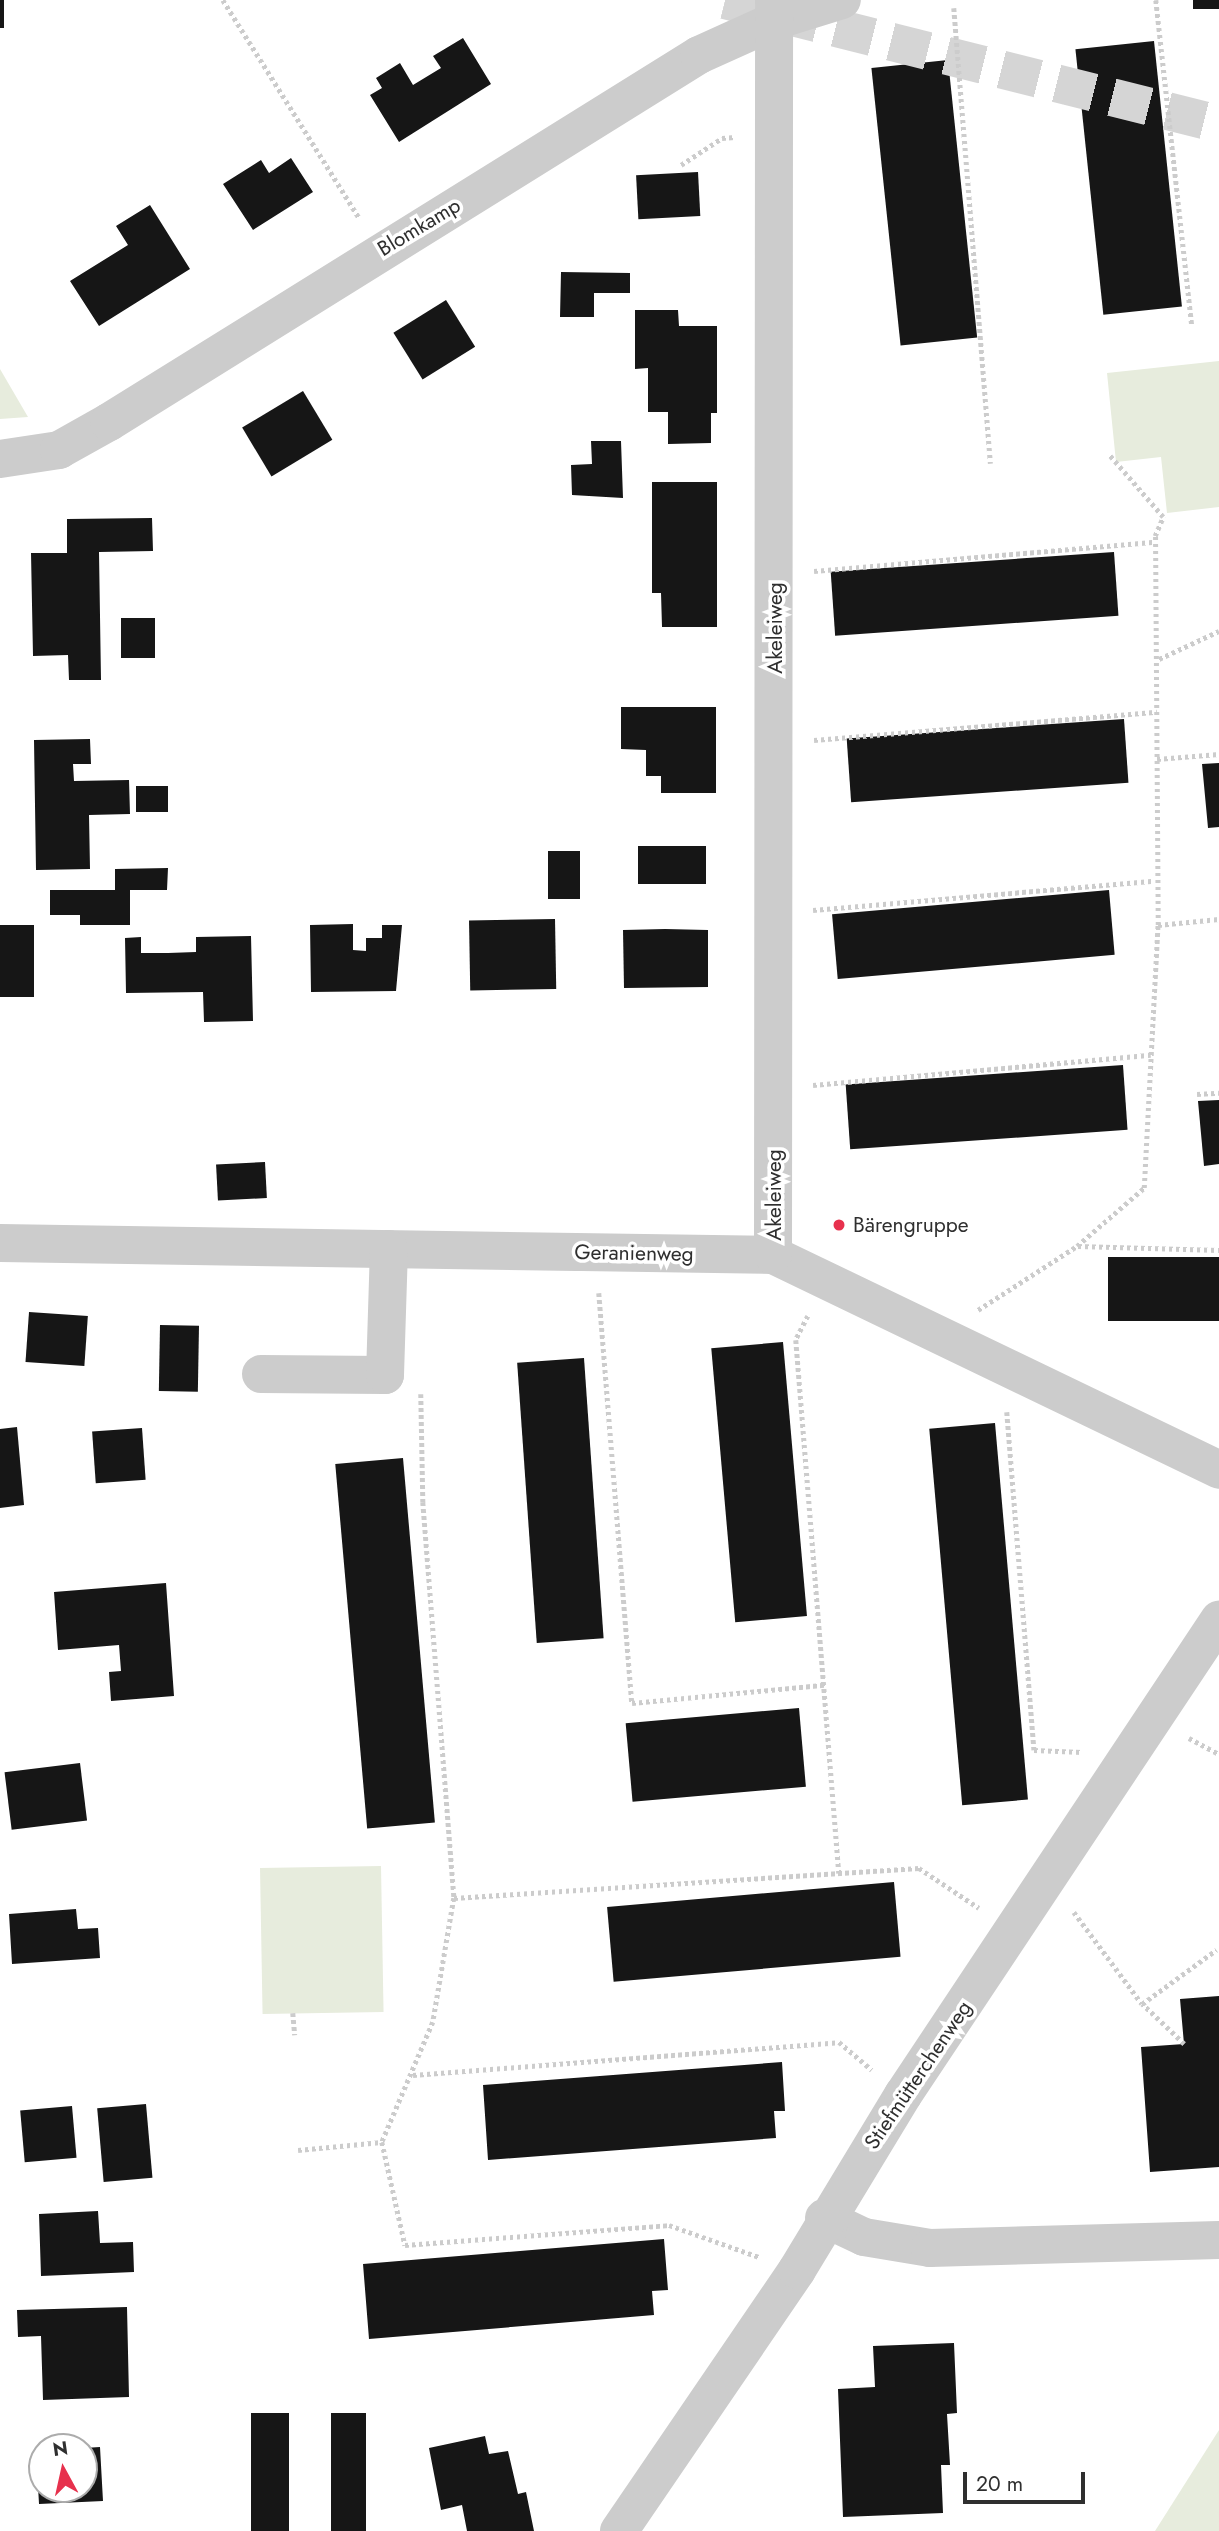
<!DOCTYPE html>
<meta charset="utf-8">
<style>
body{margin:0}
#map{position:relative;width:1219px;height:2531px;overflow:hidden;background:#fff;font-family:Jost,sans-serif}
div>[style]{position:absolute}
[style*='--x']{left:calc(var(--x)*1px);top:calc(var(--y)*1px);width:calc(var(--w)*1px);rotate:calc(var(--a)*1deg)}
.green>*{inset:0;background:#e7ecdd;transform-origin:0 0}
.building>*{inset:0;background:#161616;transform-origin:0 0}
.minor-tunnel>*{height:38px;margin-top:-19px;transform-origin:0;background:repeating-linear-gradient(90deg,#d5d5d5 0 38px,transparent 0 57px)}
.path>*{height:4.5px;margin-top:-2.25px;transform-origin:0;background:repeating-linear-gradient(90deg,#ccc 0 3.5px,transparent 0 7px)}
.minor>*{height:38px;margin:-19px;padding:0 19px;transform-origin:19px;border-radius:19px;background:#ccc}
.dots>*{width:19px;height:19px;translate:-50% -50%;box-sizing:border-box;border:4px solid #fff;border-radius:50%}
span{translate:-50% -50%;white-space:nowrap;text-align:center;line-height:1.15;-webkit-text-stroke:7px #fff;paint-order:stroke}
.street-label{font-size:21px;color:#2f2f2f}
.poi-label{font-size:21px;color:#2f2f2f}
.left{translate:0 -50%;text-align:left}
.north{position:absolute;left:28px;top:2433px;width:70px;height:70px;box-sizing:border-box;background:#fff;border:2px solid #acacac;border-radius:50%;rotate:352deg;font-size:19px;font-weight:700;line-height:28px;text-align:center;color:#2f2f2f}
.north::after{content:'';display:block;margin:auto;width:24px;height:32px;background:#e7314d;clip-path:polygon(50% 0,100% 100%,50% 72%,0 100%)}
.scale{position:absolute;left:963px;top:2472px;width:122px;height:32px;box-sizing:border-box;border:4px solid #2f2f2f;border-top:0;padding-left:9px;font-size:21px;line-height:24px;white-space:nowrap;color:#2f2f2f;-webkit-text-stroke:5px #fff;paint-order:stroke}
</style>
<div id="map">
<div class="green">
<div style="clip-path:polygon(1219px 361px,1219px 507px,1167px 513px,1161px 457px,1116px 462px,1107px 373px)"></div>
<div style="clip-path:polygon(0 369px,28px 417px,0 419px)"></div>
<div style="left:381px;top:1866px;width:146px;height:121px;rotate:89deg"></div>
<div style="clip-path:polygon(1219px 2430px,1219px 2531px,1155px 2531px)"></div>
</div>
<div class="building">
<div style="left:0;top:0;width:4px;height:28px"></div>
<div style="left:1193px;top:0;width:26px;height:9px"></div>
<div style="clip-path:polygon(463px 38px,491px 84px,399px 142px,370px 95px,382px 88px,376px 78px,400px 63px,413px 85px,441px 68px,433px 56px)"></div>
<div style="left:1154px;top:41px;width:267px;height:79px;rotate:84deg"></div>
<div style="left:948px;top:60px;width:279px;height:77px;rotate:84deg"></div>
<div style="clip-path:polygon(291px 158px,313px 192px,253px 230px,223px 184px,261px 160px,269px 173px)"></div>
<div style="left:698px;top:172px;width:44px;height:62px;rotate:87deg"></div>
<div style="clip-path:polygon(150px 205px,190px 269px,99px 326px,70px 281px,128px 245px,116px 226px)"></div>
<div style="clip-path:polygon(561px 272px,630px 273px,630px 293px,594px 293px,594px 317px,560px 317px)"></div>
<div style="left:446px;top:300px;width:55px;height:62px;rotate:58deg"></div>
<div style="clip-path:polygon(635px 310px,678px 310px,679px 326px,717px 326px,717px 413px,711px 413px,711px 443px,668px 444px,668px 412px,648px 412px,648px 368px,635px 369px)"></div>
<div style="left:303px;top:391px;width:57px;height:71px;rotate:59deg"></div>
<div style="clip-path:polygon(591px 441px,621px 441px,623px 498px,572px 495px,571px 465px,592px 464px)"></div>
<div style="clip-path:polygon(652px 482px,717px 482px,717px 627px,662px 627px,661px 593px,652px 593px)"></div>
<div style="clip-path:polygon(152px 518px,153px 551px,99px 552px,101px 680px,69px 680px,68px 655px,33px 656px,31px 553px,67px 553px,67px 519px)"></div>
<div style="left:1114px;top:552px;width:64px;height:284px;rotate:86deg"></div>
<div style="left:155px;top:618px;width:40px;height:34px;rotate:90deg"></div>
<div style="clip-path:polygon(621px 707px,716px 707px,716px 793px,661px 793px,661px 776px,646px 776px,646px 750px,621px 749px)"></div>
<div style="left:1124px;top:719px;width:64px;height:278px;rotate:86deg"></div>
<div style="clip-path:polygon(90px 739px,91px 764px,73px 764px,74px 781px,129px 780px,130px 814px,89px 815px,90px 869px,36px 870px,34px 740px)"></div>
<div style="clip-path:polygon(1219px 763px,1219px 827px,1208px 828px,1202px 764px)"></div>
<div style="left:168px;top:786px;width:26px;height:32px;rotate:90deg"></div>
<div style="left:706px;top:846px;width:38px;height:68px;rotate:90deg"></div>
<div style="left:548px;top:851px;width:32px;height:48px"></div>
<div style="clip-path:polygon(168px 868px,167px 890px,130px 890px,130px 925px,80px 925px,80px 915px,50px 915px,50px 890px,115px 890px,115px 869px)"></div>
<div style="left:1109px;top:890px;width:65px;height:278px;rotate:85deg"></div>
<div style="left:555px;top:919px;width:70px;height:86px;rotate:89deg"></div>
<div style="clip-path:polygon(353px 924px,353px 950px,366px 951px,366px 938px,382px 938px,382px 925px,402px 925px,396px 991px,311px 992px,310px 925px)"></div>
<div style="left:0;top:925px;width:34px;height:72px"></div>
<div style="clip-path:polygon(665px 929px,708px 930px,708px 987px,624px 988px,623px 930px)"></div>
<div style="clip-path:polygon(251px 936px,253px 1021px,204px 1022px,203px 992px,126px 993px,125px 938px,141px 937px,141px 953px,168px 953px,196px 952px,196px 937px)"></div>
<div style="left:1123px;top:1065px;width:65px;height:278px;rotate:86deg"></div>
<div style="clip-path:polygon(1219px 1100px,1219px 1164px,1204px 1166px,1198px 1101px)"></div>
<div style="left:265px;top:1162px;width:36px;height:49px;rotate:87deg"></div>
<div style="left:1108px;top:1257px;width:111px;height:64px"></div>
<div style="left:29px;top:1312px;width:59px;height:50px;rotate:4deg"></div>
<div style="left:160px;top:1325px;width:39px;height:66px;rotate:1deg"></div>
<div style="left:783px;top:1342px;width:275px;height:72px;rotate:85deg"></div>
<div style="left:584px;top:1358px;width:281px;height:67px;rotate:86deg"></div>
<div style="left:995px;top:1423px;width:378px;height:66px;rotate:85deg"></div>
<div style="clip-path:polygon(17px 1427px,24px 1505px,0 1508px,0 1429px)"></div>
<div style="left:142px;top:1428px;width:52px;height:50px;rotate:86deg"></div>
<div style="left:403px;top:1458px;width:366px;height:68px;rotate:85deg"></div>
<div style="clip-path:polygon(166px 1583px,174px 1696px,111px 1701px,109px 1672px,121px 1671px,119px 1645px,58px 1650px,54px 1592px)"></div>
<div style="left:799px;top:1708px;width:79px;height:174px;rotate:85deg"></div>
<div style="left:80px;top:1763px;width:58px;height:76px;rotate:83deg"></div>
<div style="left:894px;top:1882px;width:75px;height:288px;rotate:85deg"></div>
<div style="clip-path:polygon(76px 1909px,78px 1929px,98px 1928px,100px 1958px,12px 1964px,9px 1914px)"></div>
<div style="clip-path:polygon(1219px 1996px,1219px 2167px,1150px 2172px,1141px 2047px,1184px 2044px,1180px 1999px)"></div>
<div style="clip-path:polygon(782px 2062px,785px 2111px,774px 2111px,776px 2138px,488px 2160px,483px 2085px)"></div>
<div style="left:146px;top:2104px;width:74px;height:49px;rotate:85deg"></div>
<div style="left:72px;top:2106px;width:52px;height:52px;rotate:85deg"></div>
<div style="clip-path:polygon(98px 2211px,100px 2243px,133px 2242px,134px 2272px,41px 2276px,39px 2214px)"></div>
<div style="clip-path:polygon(664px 2239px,668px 2290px,652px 2291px,654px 2315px,369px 2339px,363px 2264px)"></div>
<div style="clip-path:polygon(127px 2307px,129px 2397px,43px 2400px,41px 2336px,18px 2337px,17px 2310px)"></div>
<div style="clip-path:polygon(954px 2343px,957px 2413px,947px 2414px,950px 2465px,941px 2465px,943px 2513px,843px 2517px,838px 2389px,875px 2387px,873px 2346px)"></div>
<div style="left:251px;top:2413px;width:38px;height:118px"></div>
<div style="left:331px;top:2413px;width:35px;height:118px"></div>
<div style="clip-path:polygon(485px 2436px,489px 2454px,508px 2451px,518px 2494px,526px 2492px,534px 2531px,467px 2531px,462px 2505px,441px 2510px,429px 2448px)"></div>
<div style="clip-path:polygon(100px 2447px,103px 2501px,39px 2504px,36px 2451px,42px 2451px,42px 2489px,84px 2489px,84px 2448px)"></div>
</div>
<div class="minor-tunnel">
<div style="--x:725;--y:0;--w:509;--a:14.09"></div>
</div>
<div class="path">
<div style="--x:223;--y:0;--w:258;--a:58"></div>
<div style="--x:1156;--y:0;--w:327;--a:83.7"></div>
<div style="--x:954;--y:8;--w:457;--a:85.4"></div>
<div style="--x:681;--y:165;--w:49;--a:-33.4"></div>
<div style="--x:722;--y:138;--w:13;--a:-4"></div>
<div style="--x:814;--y:571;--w:342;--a:-4.9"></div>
<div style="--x:1159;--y:659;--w:66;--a:-25"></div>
<div style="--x:814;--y:740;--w:344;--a:-4.7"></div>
<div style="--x:1157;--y:759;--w:62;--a:-4.6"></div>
<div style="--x:813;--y:910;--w:342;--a:-4.9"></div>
<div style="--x:1158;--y:925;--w:61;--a:-5.6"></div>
<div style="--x:813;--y:1085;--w:339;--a:-5.1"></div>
<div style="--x:1197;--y:1094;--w:22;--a:-3"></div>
<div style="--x:1078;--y:1246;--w:141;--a:1.6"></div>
<div style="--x:599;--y:1293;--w:411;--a:85.4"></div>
<div style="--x:632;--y:1703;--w:193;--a:-5.4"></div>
<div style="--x:978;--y:1310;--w:118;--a:-32.9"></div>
<div style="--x:1077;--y:1246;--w:89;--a:-40.9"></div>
<div style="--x:1144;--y:1188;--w:263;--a:-87"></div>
<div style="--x:1158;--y:925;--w:389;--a:-90.4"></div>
<div style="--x:1155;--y:536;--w:21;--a:-67"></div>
<div style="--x:1163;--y:517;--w:81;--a:-131"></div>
<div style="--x:808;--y:1316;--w:27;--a:117"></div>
<div style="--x:796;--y:1340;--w:535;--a:85.39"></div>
<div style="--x:421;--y:1394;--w:108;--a:88.9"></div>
<div style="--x:423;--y:1502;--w:397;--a:85.5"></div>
<div style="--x:454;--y:1898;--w:126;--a:99.6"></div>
<div style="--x:433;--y:2022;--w:130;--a:113"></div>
<div style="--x:382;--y:2142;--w:106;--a:77.4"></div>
<div style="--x:405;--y:2245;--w:265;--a:-4.3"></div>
<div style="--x:669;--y:2225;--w:96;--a:19.6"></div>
<div style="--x:1007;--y:1412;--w:339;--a:85.4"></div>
<div style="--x:1034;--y:1750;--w:48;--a:2.4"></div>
<div style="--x:1189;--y:1738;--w:34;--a:28"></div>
<div style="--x:454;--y:1898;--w:466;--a:-3.7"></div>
<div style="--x:919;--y:1868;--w:72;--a:33.7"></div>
<div style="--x:1074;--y:1912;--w:114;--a:53.5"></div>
<div style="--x:293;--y:2013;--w:22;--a:85"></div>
<div style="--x:1184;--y:2044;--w:58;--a:-136.4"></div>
<div style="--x:1142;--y:2004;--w:92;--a:-36.1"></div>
<div style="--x:413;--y:2075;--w:427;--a:-4.4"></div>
<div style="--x:839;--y:2042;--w:43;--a:40.3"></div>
<div style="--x:298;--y:2150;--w:84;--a:-5.4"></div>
</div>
<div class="minor">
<div style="--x:0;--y:459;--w:60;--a:-8.7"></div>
<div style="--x:59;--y:450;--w:57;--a:-29.2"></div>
<div style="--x:109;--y:422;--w:695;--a:-31.88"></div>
<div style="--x:699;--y:55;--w:82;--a:-24.4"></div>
<div style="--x:774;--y:21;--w:71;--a:-17.2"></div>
<div style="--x:0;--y:1243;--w:773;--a:0.89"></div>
<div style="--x:773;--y:1255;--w:495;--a:25.7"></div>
<div style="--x:773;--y:1255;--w:1255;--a:-89.95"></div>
<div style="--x:261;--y:1374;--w:124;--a:0.5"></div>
<div style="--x:385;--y:1375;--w:126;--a:-88.2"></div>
<div style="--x:824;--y:2218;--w:44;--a:25.4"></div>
<div style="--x:864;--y:2237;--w:67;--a:9.5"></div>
<div style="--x:930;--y:2248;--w:289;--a:-1.6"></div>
<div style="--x:619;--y:2531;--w:316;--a:-55.7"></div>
<div style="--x:797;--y:2270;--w:205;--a:-58.8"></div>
<div style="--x:903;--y:2095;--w:571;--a:-56.37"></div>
</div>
<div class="dots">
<div style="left:839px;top:1225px;background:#e7314d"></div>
</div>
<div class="street-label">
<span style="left:419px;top:227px;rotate:-31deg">Blomkamp</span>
<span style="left:775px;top:628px;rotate:-90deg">Akeleiweg</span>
<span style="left:774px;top:1195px;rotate:-90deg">Akeleiweg</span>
<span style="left:634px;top:1253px;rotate:1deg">Geranienweg</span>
<span style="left:918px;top:2075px;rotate:-56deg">Stiefmütterchenweg</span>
</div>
<div class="poi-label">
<span class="left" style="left:853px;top:1225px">Bärengruppe</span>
</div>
<div class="north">N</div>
<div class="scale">20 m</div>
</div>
